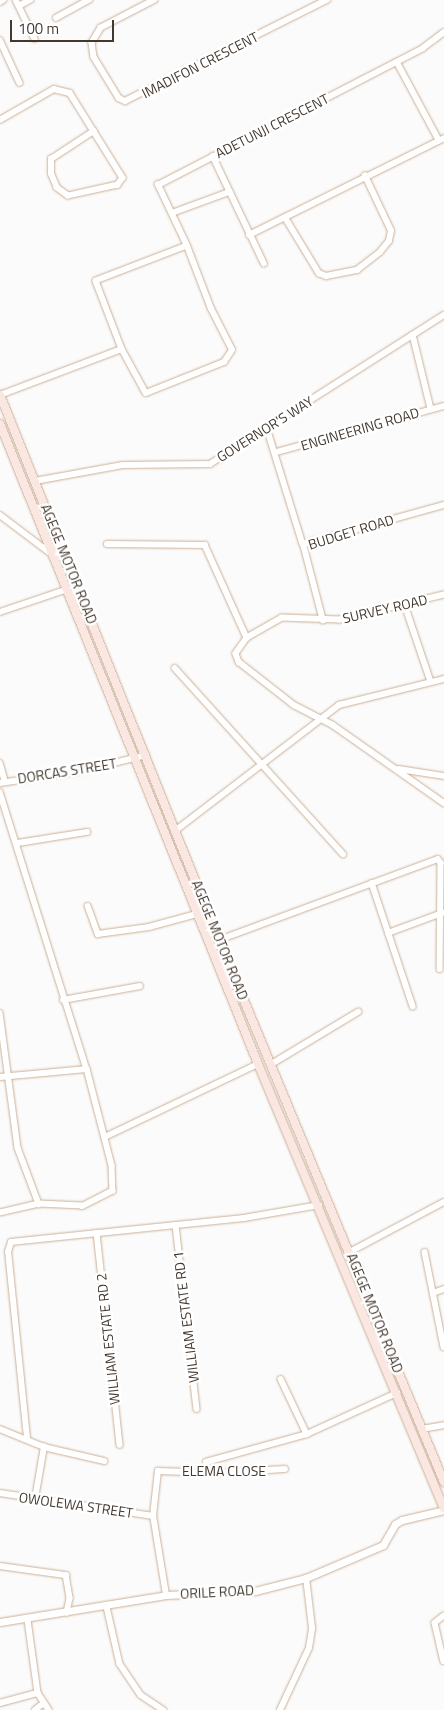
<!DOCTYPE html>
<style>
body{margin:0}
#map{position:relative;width:444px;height:1710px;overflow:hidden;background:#fbfbfb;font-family:"Titillium Web",sans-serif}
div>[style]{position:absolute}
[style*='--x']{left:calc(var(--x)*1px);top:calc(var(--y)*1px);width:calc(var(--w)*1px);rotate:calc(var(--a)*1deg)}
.roads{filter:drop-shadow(0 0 1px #cbaf96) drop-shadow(0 0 1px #cbaf96)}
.minor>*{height:5.5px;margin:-2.75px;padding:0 2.75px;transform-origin:2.75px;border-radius:2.75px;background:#fff}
.tertiary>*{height:7px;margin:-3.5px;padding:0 3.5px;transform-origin:3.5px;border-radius:3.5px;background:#fff}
.secondary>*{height:8px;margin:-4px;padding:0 4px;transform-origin:4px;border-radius:4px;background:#fbe7e2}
span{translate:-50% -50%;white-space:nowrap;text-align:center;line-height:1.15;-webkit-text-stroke:5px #fff;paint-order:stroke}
.street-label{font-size:14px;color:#43382e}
.scale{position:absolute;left:10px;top:20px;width:104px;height:22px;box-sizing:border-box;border:2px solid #43382e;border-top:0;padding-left:6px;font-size:15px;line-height:18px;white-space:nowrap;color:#43382e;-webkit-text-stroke:4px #fff;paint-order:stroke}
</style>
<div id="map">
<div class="roads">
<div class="minor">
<div style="--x:16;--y:0;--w:43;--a:64"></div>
<div style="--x:155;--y:0;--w:61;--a:152.6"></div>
<div style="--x:101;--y:28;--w:17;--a:121"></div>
<div style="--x:92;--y:43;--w:14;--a:82"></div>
<div style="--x:94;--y:57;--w:48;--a:58.6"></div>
<div style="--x:119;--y:98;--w:7;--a:27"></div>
<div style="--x:125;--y:101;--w:226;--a:-26.6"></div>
<div style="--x:0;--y:2;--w:4;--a:-34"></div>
<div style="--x:19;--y:6;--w:13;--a:-29"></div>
<div style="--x:56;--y:18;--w:38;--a:-29"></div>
<div style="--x:0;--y:40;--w:47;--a:65.1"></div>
<div style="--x:397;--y:62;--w:89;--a:61.7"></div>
<div style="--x:0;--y:120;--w:62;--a:-29.9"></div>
<div style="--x:54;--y:89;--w:16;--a:14"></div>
<div style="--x:70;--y:93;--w:100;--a:58.1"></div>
<div style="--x:123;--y:178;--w:9;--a:126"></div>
<div style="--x:118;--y:185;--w:51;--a:167.6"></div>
<div style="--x:68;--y:196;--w:14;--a:-144"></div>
<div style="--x:57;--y:188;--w:15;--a:-113"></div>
<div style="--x:51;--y:174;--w:15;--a:-90"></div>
<div style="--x:51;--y:159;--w:51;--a:-33.1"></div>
<div style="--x:213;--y:156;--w:119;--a:64.5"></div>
<div style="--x:172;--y:213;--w:61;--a:-20.2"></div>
<div style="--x:285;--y:217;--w:66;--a:58.7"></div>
<div style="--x:319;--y:273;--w:8;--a:23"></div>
<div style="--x:326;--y:276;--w:32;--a:-11"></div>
<div style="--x:357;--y:270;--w:29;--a:-38"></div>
<div style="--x:380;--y:252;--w:14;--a:-51"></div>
<div style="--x:389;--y:241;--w:10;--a:-79"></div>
<div style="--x:391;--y:231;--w:61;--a:-115.3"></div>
<div style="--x:249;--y:235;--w:218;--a:-26.4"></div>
<div style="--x:187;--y:246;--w:97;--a:159"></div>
<div style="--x:96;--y:281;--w:73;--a:69.1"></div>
<div style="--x:122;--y:349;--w:50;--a:61.4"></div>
<div style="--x:146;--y:393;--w:84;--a:-21.7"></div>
<div style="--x:224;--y:362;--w:14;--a:-56"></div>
<div style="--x:232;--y:350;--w:46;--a:-117.1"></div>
<div style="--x:211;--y:309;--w:67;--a:-110.9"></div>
<div style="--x:187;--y:246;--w:68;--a:-115.4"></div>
<div style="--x:158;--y:185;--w:298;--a:-27.3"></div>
<div style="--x:423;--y:48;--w:26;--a:-37"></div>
<div style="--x:413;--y:335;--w:76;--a:76.3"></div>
<div style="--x:0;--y:395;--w:130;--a:-20.7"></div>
<div style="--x:267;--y:428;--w:121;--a:72.8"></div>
<div style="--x:277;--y:452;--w:173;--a:-15.4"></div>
<div style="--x:35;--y:481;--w:89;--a:-10.3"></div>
<div style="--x:123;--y:465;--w:87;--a:-0.7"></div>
<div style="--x:210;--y:464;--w:277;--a:-32.5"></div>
<div style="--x:0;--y:515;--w:65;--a:36.9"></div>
<div style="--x:52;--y:554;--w:12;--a:-9"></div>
<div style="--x:107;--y:544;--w:98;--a:0.6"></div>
<div style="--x:205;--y:545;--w:102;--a:65.7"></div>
<div style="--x:444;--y:595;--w:107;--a:166.5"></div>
<div style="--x:340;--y:620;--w:58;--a:-178"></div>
<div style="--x:282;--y:618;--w:40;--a:150.3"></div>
<div style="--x:247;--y:638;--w:19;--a:125"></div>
<div style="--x:236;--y:654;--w:9;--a:69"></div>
<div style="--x:239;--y:662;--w:70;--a:38"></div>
<div style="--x:294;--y:705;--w:44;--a:27.1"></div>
<div style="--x:333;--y:725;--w:136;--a:35.1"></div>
<div style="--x:405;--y:605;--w:81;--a:71.3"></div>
<div style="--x:0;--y:612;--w:72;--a:-18.7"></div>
<div style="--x:323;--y:621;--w:80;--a:-104.6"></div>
<div style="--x:303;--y:544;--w:146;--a:-15.5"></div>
<div style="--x:175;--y:668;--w:251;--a:47.9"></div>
<div style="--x:0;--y:763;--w:19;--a:74"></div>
<div style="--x:399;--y:769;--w:46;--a:8.8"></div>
<div style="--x:0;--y:783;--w:83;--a:-8.3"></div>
<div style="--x:82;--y:771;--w:66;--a:-14"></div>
<div style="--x:0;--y:792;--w:290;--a:72.6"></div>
<div style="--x:87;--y:1069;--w:100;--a:75.5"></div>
<div style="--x:112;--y:1166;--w:25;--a:88"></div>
<div style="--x:113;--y:1191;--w:34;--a:153"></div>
<div style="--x:83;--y:1206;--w:44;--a:-177.4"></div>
<div style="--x:39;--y:1204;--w:40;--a:167"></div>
<div style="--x:175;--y:831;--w:207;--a:-37.5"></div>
<div style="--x:339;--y:705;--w:108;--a:-13.9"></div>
<div style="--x:18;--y:843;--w:70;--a:-9.1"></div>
<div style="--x:372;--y:883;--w:130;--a:71.6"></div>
<div style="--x:88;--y:906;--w:30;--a:70"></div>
<div style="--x:98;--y:934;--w:51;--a:-7.8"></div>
<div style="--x:149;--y:927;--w:50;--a:-15.2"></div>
<div style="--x:388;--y:933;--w:58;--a:-20.3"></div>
<div style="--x:219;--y:940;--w:233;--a:-20.3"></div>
<div style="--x:438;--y:859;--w:5;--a:53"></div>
<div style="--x:441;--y:863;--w:106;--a:90.5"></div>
<div style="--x:63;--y:1000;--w:78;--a:-10.3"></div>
<div style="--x:0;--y:1013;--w:136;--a:82.4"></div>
<div style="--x:18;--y:1148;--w:60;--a:69.4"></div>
<div style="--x:270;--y:1065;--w:103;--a:-31.1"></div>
<div style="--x:0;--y:1077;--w:87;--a:-5.3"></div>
<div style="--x:105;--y:1137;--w:170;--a:-25.5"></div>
<div style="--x:176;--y:1225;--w:185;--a:83.5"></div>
<div style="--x:97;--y:1233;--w:213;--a:83.8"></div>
<div style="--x:350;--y:1252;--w:106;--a:-28"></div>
<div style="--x:425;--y:1252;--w:97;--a:78.7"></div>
<div style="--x:433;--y:1293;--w:12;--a:-20"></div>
<div style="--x:281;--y:1379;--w:61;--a:64.7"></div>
<div style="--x:0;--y:1429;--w:48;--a:22.2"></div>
<div style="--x:44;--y:1447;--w:62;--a:13.1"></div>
<div style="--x:422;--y:1429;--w:22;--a:-10"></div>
<div style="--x:27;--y:1438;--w:187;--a:-95.8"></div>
<div style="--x:8;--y:1252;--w:10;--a:-73"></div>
<div style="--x:11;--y:1242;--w:234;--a:-5.9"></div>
<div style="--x:244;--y:1218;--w:76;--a:-9.8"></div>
<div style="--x:206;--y:1462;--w:105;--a:-15.5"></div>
<div style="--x:307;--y:1434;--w:99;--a:-24.5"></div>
<div style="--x:0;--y:1493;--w:155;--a:8.5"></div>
<div style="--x:35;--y:1499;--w:53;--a:-80.2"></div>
<div style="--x:0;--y:1566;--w:67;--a:7.8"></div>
<div style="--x:66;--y:1575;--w:23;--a:80"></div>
<div style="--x:70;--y:1598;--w:15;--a:101"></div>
<div style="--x:166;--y:1595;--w:80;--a:-99.3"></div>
<div style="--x:153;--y:1516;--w:45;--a:-83.7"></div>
<div style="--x:158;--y:1471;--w:62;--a:1.8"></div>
<div style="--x:220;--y:1473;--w:65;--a:-3.5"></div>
<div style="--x:107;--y:1607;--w:58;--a:77.2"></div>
<div style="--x:120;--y:1664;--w:37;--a:56"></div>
<div style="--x:141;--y:1695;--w:27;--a:34"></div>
<div style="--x:444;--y:1616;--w:11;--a:142"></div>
<div style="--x:435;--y:1623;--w:39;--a:77"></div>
<div style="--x:28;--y:1620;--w:74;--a:82.2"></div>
<div style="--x:38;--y:1693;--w:20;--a:57"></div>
<div style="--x:0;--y:1703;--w:39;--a:-15"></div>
<div style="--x:35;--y:1710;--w:11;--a:-38"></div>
<div style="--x:280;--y:1710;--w:68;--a:-64.9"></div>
<div style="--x:309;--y:1648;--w:20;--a:-81"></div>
<div style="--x:312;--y:1628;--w:50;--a:-96.8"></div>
</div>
<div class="tertiary">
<div style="--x:0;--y:1622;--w:168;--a:-9.2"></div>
<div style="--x:166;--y:1595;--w:89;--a:-2.6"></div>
<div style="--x:255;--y:1591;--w:53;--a:-14.3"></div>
<div style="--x:306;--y:1578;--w:84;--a:-23.2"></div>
<div style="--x:383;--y:1545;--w:24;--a:-60"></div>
<div style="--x:395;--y:1524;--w:8;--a:-30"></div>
<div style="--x:402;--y:1520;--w:43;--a:-13.4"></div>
</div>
<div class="secondary">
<div style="--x:0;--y:395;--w:587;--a:68.11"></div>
<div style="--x:219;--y:940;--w:587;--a:67.46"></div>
<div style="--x:0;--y:424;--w:690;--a:68.04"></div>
<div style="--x:258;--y:1064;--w:482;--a:67.3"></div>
</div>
</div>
<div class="street-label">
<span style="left:200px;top:65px;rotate:-27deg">IMADIFON CRESCENT</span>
<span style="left:272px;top:126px;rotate:-27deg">ADETUNJI CRESCENT</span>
<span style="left:265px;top:429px;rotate:-32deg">GOVERNOR'S WAY</span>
<span style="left:360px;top:429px;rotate:-16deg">ENGINEERING ROAD</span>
<span style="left:351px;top:532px;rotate:-17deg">BUDGET ROAD</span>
<span style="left:69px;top:564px;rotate:68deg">AGEGE MOTOR ROAD</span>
<span style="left:385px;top:609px;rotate:-13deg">SURVEY ROAD</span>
<span style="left:67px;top:771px;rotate:-9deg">DORCAS STREET</span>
<span style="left:220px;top:940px;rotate:68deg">AGEGE MOTOR ROAD</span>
<span style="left:375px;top:1313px;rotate:68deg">AGEGE MOTOR ROAD</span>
<span style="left:186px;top:1317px;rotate:-97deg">WILLIAM ESTATE RD 1</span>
<span style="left:108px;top:1339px;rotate:-96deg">WILLIAM ESTATE RD 2</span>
<span style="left:224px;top:1471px">ELEMA CLOSE</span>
<span style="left:76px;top:1505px;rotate:8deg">OWOLEWA STREET</span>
<span style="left:217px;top:1592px;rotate:-3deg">ORILE ROAD</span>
</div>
<div class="scale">100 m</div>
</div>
